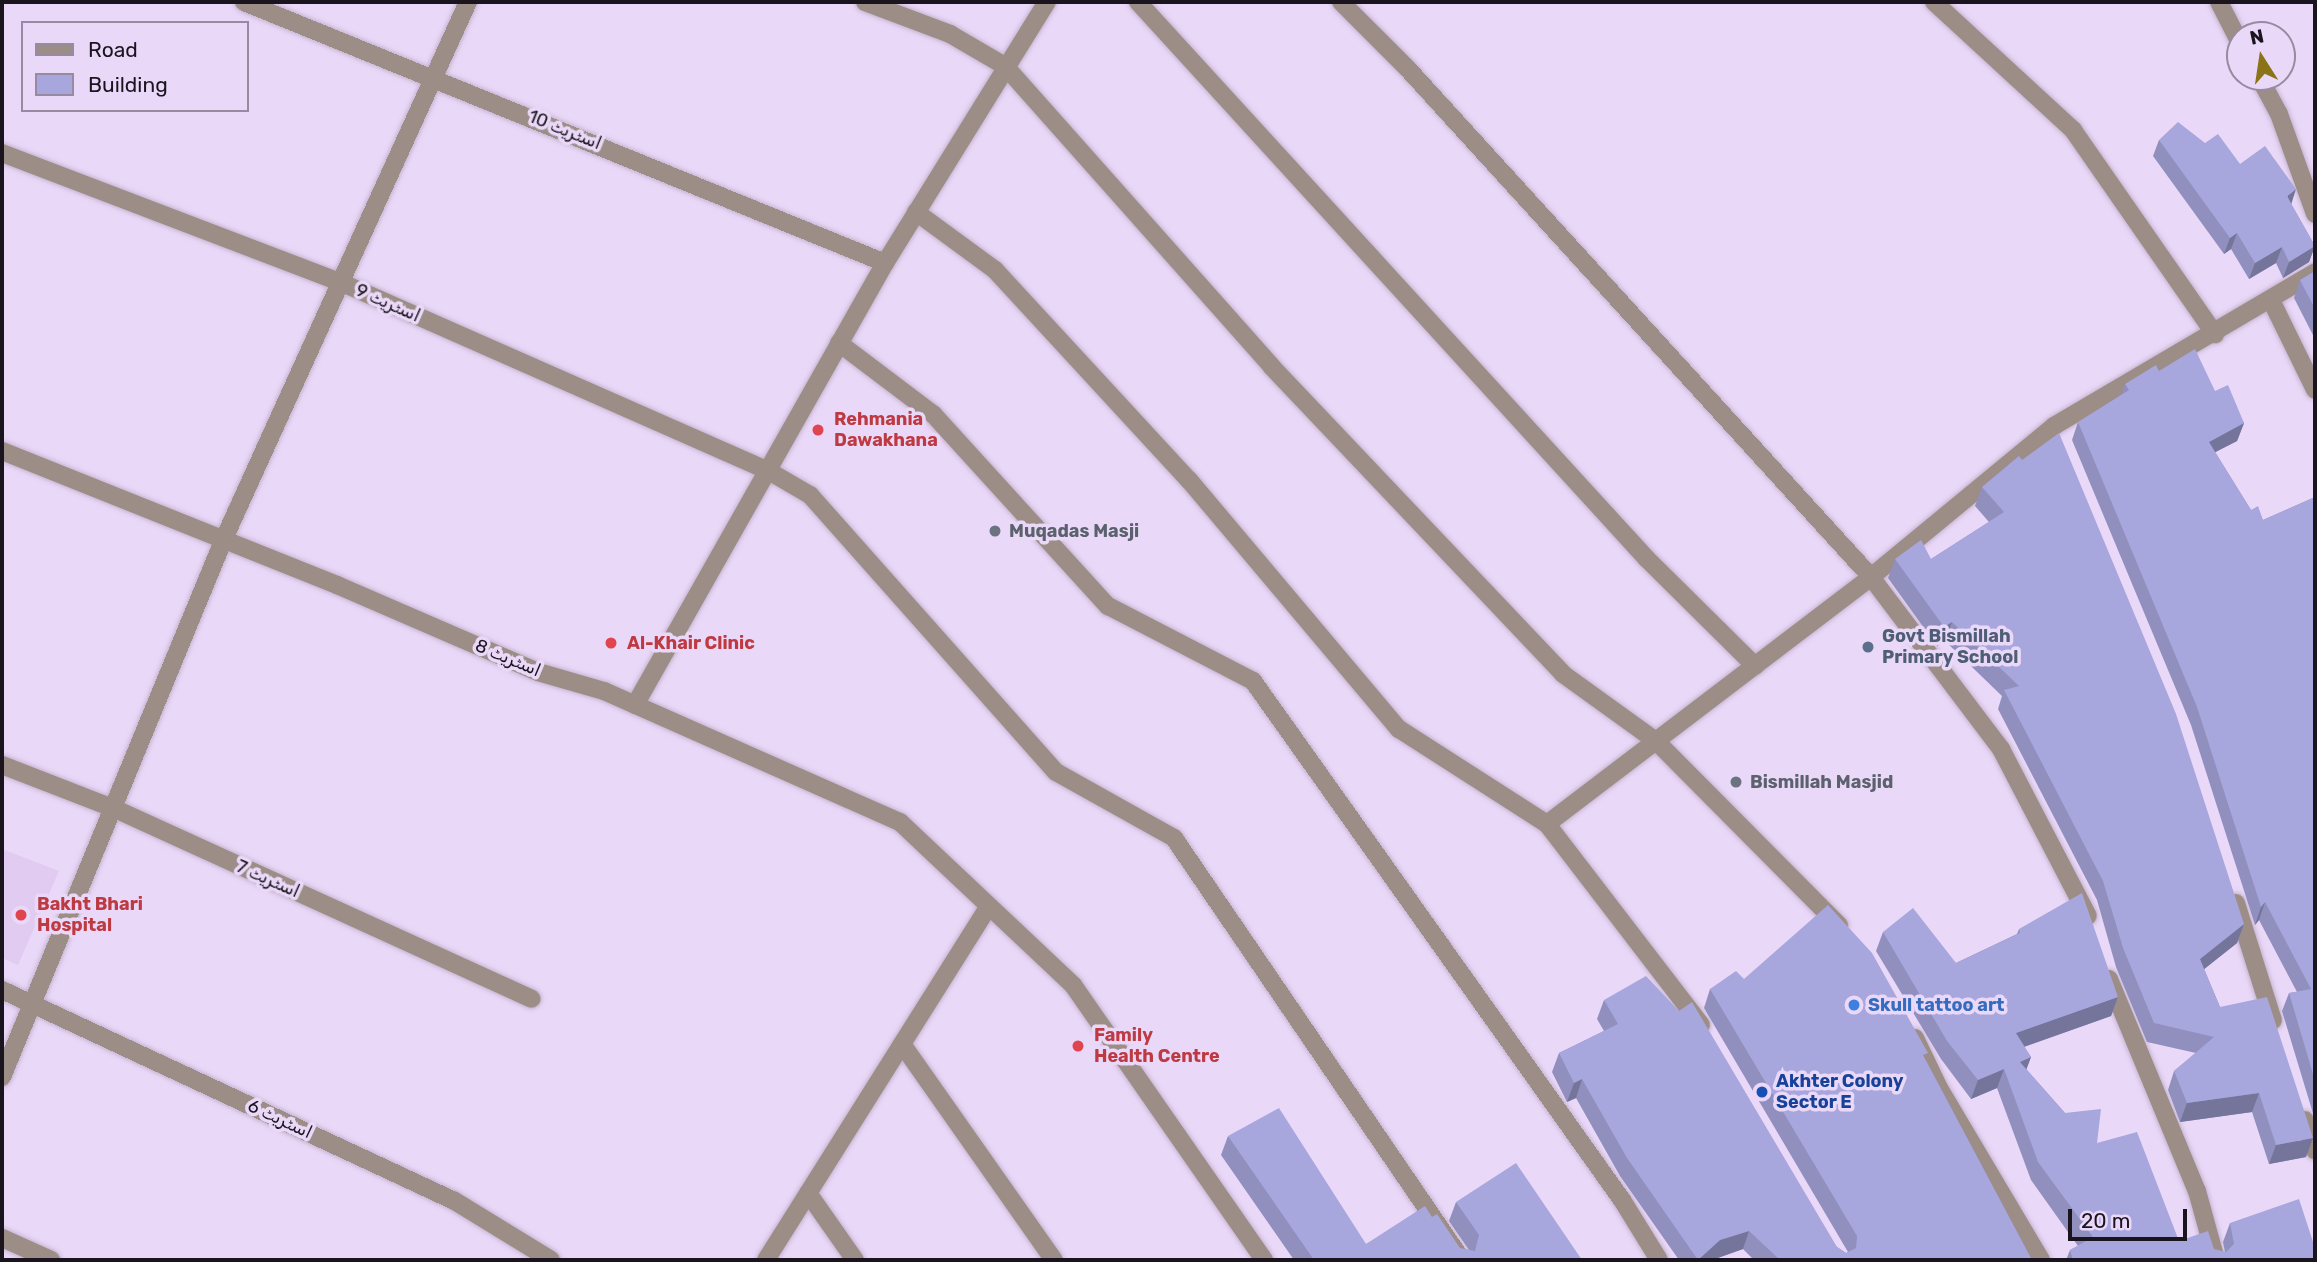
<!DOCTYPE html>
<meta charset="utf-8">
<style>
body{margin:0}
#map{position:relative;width:2317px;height:1262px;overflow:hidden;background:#ead8f8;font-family:Rubik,"Noto Naskh Arabic",sans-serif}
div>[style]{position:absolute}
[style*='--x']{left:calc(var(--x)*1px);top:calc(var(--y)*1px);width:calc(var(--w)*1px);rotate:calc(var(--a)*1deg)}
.built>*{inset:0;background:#e1cbf1}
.roads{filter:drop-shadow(0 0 2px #c5b5d1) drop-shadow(0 0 2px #c5b5d1)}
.street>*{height:18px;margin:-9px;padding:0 9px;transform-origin:9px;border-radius:9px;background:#9c8d86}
.wall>*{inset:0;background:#908fbe}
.shaded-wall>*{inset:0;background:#75749b}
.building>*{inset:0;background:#a7a6dd}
.dots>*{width:19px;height:19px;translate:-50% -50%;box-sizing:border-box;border:4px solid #ead8f8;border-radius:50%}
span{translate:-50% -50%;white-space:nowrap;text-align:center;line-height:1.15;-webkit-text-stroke:7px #ead8f8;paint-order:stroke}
.street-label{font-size:18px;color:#1a141e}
.health-label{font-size:18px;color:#be3a42;font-weight:700}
.left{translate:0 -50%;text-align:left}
.worship-label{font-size:18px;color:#5b616d;font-weight:700}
.service-label{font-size:18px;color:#4e5e75;font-weight:700}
.shop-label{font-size:18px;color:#366cbe;font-weight:700}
.transit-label{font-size:18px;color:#164399;font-weight:700}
.frame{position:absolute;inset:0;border:4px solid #1a141e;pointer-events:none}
.legend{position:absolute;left:21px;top:21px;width:228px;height:91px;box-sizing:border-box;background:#ead8f8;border:2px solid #978aa1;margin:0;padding:9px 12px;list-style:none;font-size:21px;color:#1a141e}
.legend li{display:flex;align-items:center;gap:14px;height:35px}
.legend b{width:35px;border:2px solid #978aa1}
.north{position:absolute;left:2226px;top:21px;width:70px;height:70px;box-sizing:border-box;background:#ead8f8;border:2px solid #978aa1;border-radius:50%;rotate:348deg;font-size:19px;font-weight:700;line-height:28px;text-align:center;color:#1a141e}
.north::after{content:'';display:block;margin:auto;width:24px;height:32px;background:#8a7417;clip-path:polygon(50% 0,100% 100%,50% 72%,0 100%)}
.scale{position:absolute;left:2068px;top:1209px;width:119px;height:32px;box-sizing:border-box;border:4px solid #1a141e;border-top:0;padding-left:9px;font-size:21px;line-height:24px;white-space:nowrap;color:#1a141e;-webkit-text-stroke:5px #ead8f8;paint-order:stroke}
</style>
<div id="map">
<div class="built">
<div style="clip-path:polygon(2px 849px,59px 871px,18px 965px,2px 958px)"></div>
</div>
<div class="roads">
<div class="street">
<div style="--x:244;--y:2;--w:692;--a:22.15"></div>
<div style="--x:865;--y:2;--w:91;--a:20.6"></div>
<div style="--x:950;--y:34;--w:64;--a:30.2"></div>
<div style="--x:1005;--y:66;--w:401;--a:48.4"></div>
<div style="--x:1271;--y:366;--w:424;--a:46.5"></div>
<div style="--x:1563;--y:674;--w:115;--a:35.8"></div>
<div style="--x:1656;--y:741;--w:260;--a:45.2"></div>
<div style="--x:1138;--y:2;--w:755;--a:47.58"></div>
<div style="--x:1647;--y:559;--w:152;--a:44.7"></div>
<div style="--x:1341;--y:2;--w:95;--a:45"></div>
<div style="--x:1408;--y:69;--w:687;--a:47.65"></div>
<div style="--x:1871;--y:577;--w:216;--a:52.9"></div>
<div style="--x:2001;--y:749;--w:188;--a:62.5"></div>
<div style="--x:1934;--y:2;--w:189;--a:42.6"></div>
<div style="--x:2073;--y:130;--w:249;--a:55.2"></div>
<div style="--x:2219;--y:2;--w:46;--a:62.9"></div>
<div style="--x:2259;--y:77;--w:42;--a:61.6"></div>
<div style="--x:2279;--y:114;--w:106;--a:70.2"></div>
<div style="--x:2;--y:153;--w:362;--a:20.9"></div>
<div style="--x:340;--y:282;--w:467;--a:23.8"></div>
<div style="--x:767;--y:470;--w:50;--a:30.2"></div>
<div style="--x:810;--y:495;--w:370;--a:48.4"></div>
<div style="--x:1056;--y:772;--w:135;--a:29.2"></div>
<div style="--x:1174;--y:838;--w:511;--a:55.69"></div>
<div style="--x:916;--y:212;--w:98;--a:36.3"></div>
<div style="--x:995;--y:270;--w:286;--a:47.3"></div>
<div style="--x:1189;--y:480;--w:326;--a:49.9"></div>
<div style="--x:1399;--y:729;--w:176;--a:32.7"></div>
<div style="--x:1547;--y:824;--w:253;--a:52.5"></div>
<div style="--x:2271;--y:300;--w:100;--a:63.9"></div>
<div style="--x:839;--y:343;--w:118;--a:37.1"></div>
<div style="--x:933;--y:414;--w:260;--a:47.7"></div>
<div style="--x:1108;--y:606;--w:163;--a:27.3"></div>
<div style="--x:1253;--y:681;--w:637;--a:54.59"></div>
<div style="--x:1622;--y:1200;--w:70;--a:58.3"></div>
<div style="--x:2;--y:451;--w:361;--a:21.8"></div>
<div style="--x:337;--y:585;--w:219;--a:23.4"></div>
<div style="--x:538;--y:672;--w:69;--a:16.1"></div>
<div style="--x:604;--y:691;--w:324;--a:23.9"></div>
<div style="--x:900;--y:822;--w:238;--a:43.3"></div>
<div style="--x:1073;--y:985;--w:335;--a:55.2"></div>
<div style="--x:635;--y:705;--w:508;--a:-60.51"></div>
<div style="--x:885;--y:263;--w:307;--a:-58.2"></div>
<div style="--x:2;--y:765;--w:119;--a:21.2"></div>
<div style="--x:113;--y:808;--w:460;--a:24.5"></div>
<div style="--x:1547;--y:824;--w:407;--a:-37.3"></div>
<div style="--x:1871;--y:577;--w:237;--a:-39.5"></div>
<div style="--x:2054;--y:426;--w:303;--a:-30.5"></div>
<div style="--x:2236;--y:903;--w:123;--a:72.5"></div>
<div style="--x:2109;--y:979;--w:230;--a:67.5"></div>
<div style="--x:2197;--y:1191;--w:72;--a:74.6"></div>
<div style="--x:2;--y:990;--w:497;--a:25"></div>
<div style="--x:453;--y:1200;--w:115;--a:31.5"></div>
<div style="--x:1915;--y:1038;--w:55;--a:64.4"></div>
<div style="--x:1939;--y:1088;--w:200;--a:59.3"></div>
<div style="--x:902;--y:1044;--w:264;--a:54.9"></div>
<div style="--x:2;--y:1077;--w:580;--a:-67.59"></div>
<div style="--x:223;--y:541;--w:592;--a:-65.56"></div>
<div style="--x:2305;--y:1120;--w:32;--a:72"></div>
<div style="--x:808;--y:1193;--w:82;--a:55"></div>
<div style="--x:2;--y:1238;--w:54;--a:24.2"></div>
<div style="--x:766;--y:1260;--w:418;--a:-57.8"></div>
</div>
</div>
<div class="wall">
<div style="clip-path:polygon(2159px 140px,2205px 143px,2240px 164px,2291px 204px,2315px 246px,2309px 262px,2283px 278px,2276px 263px,2249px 279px,2231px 249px,2224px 254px,2153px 156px)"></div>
<div style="clip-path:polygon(2315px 271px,2315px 339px,2294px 298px,2300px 280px)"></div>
<div style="clip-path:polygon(2159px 371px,2215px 391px,2244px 423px,2237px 441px,2215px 452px,2251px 510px,2263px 520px,2315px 497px,2315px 1120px,2282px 1011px,2289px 993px,2297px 992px,2259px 920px,2255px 925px,2191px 725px,2072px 440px,2078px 422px,2121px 395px,2125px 384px)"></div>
<div style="clip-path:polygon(2019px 456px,2244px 924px,2237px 943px,2204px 969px,2220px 1007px,2306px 1157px,2269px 1164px,2252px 1112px,2180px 1122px,2168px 1090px,2174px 1071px,2196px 1053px,2147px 1042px,2116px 967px,2097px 900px,1998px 709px,2002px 696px,1945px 641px,1937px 646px,1888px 578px,1895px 559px,1931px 559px,1989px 522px,1975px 506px,1982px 487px)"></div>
<div style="clip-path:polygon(2019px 929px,2118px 997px,2111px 1016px,2024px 1047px,2031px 1057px,2026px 1069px,2065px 1113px,2097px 1143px,2179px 1241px,2225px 1252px,2223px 1242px,2230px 1223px,2315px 1260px,2066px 1260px,2070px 1250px,2078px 1246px,2031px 1180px,1997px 1088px,1971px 1099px,1941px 1059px,1876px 951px,1883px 932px,1956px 963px,2017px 934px)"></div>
<div style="clip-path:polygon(1744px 979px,1926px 1060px,2032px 1260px,1754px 1260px,1743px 1249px,1712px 1260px,1679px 1260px,1620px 1176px,1576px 1098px,1567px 1102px,1552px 1072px,1559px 1053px,1604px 1031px,1597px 1019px,1604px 1000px,1837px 1247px,1846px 1253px,1848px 1252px,1704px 1008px,1710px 989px)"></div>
<div style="clip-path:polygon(1228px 1136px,1366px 1244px,1432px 1217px,1460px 1248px,1469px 1250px,1449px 1221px,1456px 1202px,1582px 1260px,1294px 1260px,1221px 1155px)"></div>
</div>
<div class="shaded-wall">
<div style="clip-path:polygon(2296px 189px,2291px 205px,2287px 196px)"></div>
<div style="clip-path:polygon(2237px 233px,2231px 249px,2224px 254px,2230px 238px)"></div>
<div style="clip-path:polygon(2315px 246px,2309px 262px,2283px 278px,2289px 262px)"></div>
<div style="clip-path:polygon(2282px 247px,2276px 263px,2249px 279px,2255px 263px)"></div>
<div style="clip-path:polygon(2244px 423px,2237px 441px,2202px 459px,2209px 442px)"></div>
<div style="clip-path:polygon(1952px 622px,1945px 641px,1937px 646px,1944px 627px)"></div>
<div style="clip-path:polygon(2265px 902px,2259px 920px,2255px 925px,2261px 907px)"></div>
<div style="clip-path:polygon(2244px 924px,2237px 943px,2193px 978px,2200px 959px)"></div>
<div style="clip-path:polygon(2118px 997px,2111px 1016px,2009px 1052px,2016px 1033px)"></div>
<div style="clip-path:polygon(2031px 1057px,2024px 1076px,2020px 1062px)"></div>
<div style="clip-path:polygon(2004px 1069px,1997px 1088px,1971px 1099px,1978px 1080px)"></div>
<div style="clip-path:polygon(1582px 1079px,1576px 1098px,1567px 1102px,1574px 1083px)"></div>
<div style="clip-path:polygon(2259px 1093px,2252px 1112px,2180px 1122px,2187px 1103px)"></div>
<div style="clip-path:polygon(2313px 1138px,2306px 1157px,2269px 1164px,2276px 1145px)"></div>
<div style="clip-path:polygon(1749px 1231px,1743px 1249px,1712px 1260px,1698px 1260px,1720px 1240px)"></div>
</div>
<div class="building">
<div style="clip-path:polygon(2178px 122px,2205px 143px,2218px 134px,2240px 164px,2265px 146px,2296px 189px,2287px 196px,2315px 246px,2289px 262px,2282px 247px,2255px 263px,2237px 233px,2230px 238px,2159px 140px)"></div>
<div style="clip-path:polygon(2315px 271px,2315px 309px,2300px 280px)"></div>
<div style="clip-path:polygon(2195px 349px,2215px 391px,2228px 385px,2244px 423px,2209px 442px,2251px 510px,2258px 506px,2263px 520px,2315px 497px,2315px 1081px,2289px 993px,2311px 989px,2265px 902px,2261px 907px,2197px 707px,2078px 422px,2129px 390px,2125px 384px,2156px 365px,2159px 371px)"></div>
<div style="clip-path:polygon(2059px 433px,2176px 714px,2244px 924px,2200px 959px,2220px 1007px,2267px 997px,2313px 1138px,2276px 1145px,2259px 1093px,2187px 1103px,2174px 1071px,2214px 1037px,2154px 1023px,2123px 948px,2103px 881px,2004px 690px,2019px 686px,1952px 622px,1944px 627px,1895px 559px,1921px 540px,1931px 559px,2004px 512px,1982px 487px,2019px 456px,2022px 460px)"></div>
<div style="clip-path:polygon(2082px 893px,2118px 997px,2016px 1033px,2031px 1057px,2020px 1062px,2065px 1113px,2101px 1109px,2097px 1143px,2137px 1132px,2179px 1241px,2208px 1231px,2214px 1249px,2226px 1252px,2234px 1244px,2230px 1223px,2299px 1199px,2315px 1248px,2315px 1260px,2073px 1260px,2070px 1250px,2093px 1237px,2038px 1162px,2004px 1069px,1978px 1080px,1947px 1041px,1883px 932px,1913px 908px,1956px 963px,2020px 933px,2019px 929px)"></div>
<div style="clip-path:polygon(1828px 905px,1872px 953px,1928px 1053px,1923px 1055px,2032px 1260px,1780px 1260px,1749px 1231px,1720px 1240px,1698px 1260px,1627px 1158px,1582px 1079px,1574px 1083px,1559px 1053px,1618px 1024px,1604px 1000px,1646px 976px,1679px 1011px,1692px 1002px,1837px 1247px,1846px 1253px,1856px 1248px,1857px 1236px,1710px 989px,1736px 971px,1744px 979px)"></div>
<div style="clip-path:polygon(1279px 1108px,1366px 1244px,1425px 1206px,1432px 1217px,1437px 1214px,1460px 1248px,1475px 1251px,1479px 1235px,1456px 1202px,1516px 1163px,1582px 1260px,1314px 1260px,1228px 1136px)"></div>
</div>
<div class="dots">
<div style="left:818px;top:430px;background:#e0444e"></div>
<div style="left:995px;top:531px;background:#6b7280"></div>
<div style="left:611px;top:643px;background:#e0444e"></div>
<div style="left:1868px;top:647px;background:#5c6f8a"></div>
<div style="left:1736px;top:782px;background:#6b7280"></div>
<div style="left:21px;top:915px;background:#e0444e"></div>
<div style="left:1854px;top:1005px;background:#3f7fe0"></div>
<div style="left:1078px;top:1046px;background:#e0444e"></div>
<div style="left:1762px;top:1092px;background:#1a4fb4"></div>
</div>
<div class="street-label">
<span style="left:565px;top:130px;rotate:22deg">اسٹریٹ 10</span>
<span style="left:388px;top:303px;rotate:24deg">اسٹریٹ 9</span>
<span style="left:508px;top:658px;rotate:23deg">اسٹریٹ 8</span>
<span style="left:268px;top:879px;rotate:24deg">اسٹریٹ 7</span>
<span style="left:280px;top:1119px;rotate:25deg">اسٹریٹ 6</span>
</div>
<div class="health-label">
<span class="left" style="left:834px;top:430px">Rehmania<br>Dawakhana</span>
<span class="left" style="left:627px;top:643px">Al-Khair Clinic</span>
<span class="left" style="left:37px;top:915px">Bakht Bhari<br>Hospital</span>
<span class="left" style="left:1094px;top:1046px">Family<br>Health Centre</span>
</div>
<div class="worship-label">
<span class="left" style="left:1009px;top:531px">Muqadas Masji</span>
<span class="left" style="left:1750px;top:782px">Bismillah Masjid</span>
</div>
<div class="service-label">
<span class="left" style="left:1882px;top:647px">Govt Bismillah<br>Primary School</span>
</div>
<div class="shop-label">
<span class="left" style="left:1868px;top:1005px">Skull tattoo art</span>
</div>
<div class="transit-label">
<span class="left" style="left:1776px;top:1092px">Akhter Colony<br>Sector E</span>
</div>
<div class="frame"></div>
<ul class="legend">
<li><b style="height:9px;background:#9c8d86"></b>Road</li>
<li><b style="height:19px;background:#a7a6dd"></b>Building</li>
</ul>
<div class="north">N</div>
<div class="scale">20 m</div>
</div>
